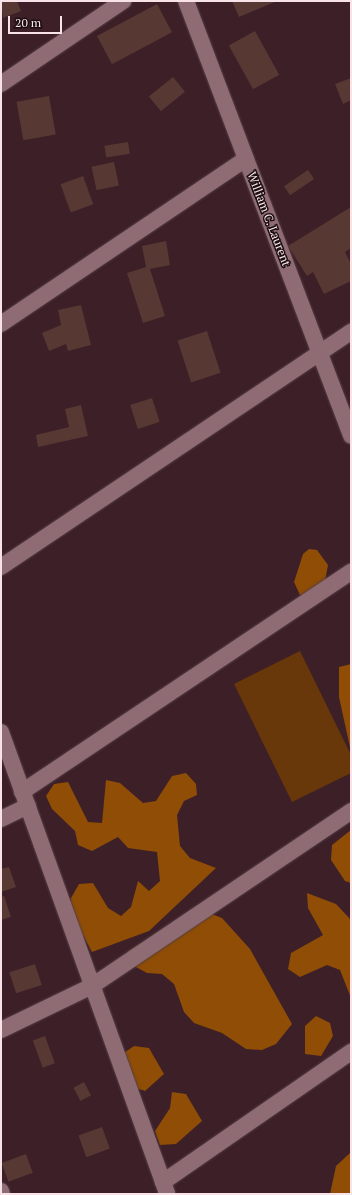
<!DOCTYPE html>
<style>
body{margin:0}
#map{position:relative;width:352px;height:1195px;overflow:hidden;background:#3c1f27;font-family:"PT Serif",serif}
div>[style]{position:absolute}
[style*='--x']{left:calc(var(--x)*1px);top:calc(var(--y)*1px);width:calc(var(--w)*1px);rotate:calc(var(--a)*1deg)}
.green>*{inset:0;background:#68380a}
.forest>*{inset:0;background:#8f4d05}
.building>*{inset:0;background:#573833;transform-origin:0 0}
.roads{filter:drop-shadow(0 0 1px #553d44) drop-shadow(0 0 1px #553d44)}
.minor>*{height:16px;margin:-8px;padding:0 8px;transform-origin:8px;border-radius:8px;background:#8f6c74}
span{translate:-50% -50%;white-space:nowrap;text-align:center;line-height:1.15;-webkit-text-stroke:3px #1b0e11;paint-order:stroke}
.street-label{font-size:12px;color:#f8e4e8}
.frame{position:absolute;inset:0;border:2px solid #f8e4e8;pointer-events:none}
.scale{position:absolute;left:8px;top:16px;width:54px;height:18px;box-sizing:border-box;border:2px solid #f8e4e8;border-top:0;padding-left:5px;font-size:12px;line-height:14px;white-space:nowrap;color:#f8e4e8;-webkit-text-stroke:3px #1b0e11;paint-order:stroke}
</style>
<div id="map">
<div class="green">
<div style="clip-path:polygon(300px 651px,351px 755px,351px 773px,292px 802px,234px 684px)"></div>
</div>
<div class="forest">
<div style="clip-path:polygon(309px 549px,317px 550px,328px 565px,323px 592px,300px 595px,294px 582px,303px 554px)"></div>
<div style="clip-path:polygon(351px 664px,351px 752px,339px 697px,339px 667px)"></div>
<div style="clip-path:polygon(186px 773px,196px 784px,197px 795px,184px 801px,177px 815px,180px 846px,190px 858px,216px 868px,149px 931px,92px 952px,71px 913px,71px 898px,79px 884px,93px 883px,108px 908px,121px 916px,131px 907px,138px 881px,149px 891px,160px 881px,157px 852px,128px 848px,118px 837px,92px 851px,78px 845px,75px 831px,52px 809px,46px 796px,54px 784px,68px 782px,88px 822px,102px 823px,106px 780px,120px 783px,143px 803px,156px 801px,172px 776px)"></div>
<div style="clip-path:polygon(351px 830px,351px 883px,345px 881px,331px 860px,332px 845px)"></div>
<div style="clip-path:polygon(307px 893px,336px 904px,351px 920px,351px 998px,340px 970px,327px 965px,300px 977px,288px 969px,291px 953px,323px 935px,308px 908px)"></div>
<div style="clip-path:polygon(207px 912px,222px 918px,250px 949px,292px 1024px,276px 1044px,262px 1050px,246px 1049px,222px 1033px,194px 1023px,184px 1012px,174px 984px,162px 974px,147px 973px,134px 966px,128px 951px,179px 920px)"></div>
<div style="clip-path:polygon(316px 1016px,330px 1023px,333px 1036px,321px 1056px,305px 1054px,305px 1026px)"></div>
<div style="clip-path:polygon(134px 1046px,149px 1048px,164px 1074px,145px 1091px,130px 1086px,121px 1055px)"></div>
<div style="clip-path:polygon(172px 1092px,186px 1094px,202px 1121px,176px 1144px,160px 1145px,155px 1131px,170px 1108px)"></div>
<div style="clip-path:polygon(351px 1152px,351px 1194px,330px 1194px,336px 1166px)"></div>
</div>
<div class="building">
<div style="clip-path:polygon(1px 1px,17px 1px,21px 11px,3px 18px)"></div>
<div style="clip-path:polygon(232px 1px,277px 1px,239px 17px)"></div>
<div style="left:157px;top:4px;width:32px;height:68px;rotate:62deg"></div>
<div style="left:255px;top:31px;width:50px;height:30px;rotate:61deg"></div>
<div style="left:173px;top:77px;width:19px;height:31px;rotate:51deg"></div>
<div style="clip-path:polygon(351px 78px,351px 100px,343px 104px,335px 84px)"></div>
<div style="left:49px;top:96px;width:39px;height:33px;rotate:80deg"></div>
<div style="left:128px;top:142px;width:12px;height:24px;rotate:81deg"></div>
<div style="left:114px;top:162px;width:24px;height:23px;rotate:78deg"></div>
<div style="left:308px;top:170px;width:11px;height:29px;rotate:56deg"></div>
<div style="left:83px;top:176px;width:30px;height:24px;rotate:70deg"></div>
<div style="clip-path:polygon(351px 207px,351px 248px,345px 252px,351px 264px,351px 281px,324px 294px,313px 272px,307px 276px,288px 246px)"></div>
<div style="clip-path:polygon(166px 241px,170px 265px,150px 269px,165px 316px,143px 323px,127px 273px,146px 267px,142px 246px)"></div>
<div style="clip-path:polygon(81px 305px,91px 345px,68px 351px,66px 344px,49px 351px,42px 333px,61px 325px,58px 310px)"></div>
<div style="left:207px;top:331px;width:44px;height:31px;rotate:72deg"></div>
<div style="left:152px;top:398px;width:25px;height:23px;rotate:72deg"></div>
<div style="clip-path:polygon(81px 405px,88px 436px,38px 447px,36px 435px,69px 427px,65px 409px)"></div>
<div style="clip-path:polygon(9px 867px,16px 887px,1px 892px,1px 869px)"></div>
<div style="clip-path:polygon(4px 896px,11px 917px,1px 920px,1px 897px)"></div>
<div style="left:35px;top:964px;width:22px;height:27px;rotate:72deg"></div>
<div style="left:45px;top:1036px;width:29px;height:13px;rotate:70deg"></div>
<div style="left:84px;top:1082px;width:15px;height:12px;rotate:62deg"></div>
<div style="left:102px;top:1127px;width:23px;height:25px;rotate:70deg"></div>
<div style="left:26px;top:1154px;width:20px;height:26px;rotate:70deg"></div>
</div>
<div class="roads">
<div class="minor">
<div style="--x:186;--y:1;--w:465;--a:69.2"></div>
<div style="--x:1;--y:84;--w:148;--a:-34.2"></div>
<div style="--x:1;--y:324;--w:295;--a:-34"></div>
<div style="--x:1;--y:567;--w:422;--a:-33.9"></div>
<div style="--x:1;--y:732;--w:491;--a:70.2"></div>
<div style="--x:22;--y:792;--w:396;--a:-33.8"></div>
<div style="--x:1;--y:819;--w:30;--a:-26"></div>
<div style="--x:1;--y:1030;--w:101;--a:-25.8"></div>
<div style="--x:92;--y:986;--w:313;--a:-34"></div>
<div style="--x:163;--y:1182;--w:229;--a:-34.7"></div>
<div style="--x:1;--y:1191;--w:3;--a:72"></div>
</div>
</div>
<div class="street-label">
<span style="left:269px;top:219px;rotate:69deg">William C. Laurent</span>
</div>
<div class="frame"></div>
<div class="scale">20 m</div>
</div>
